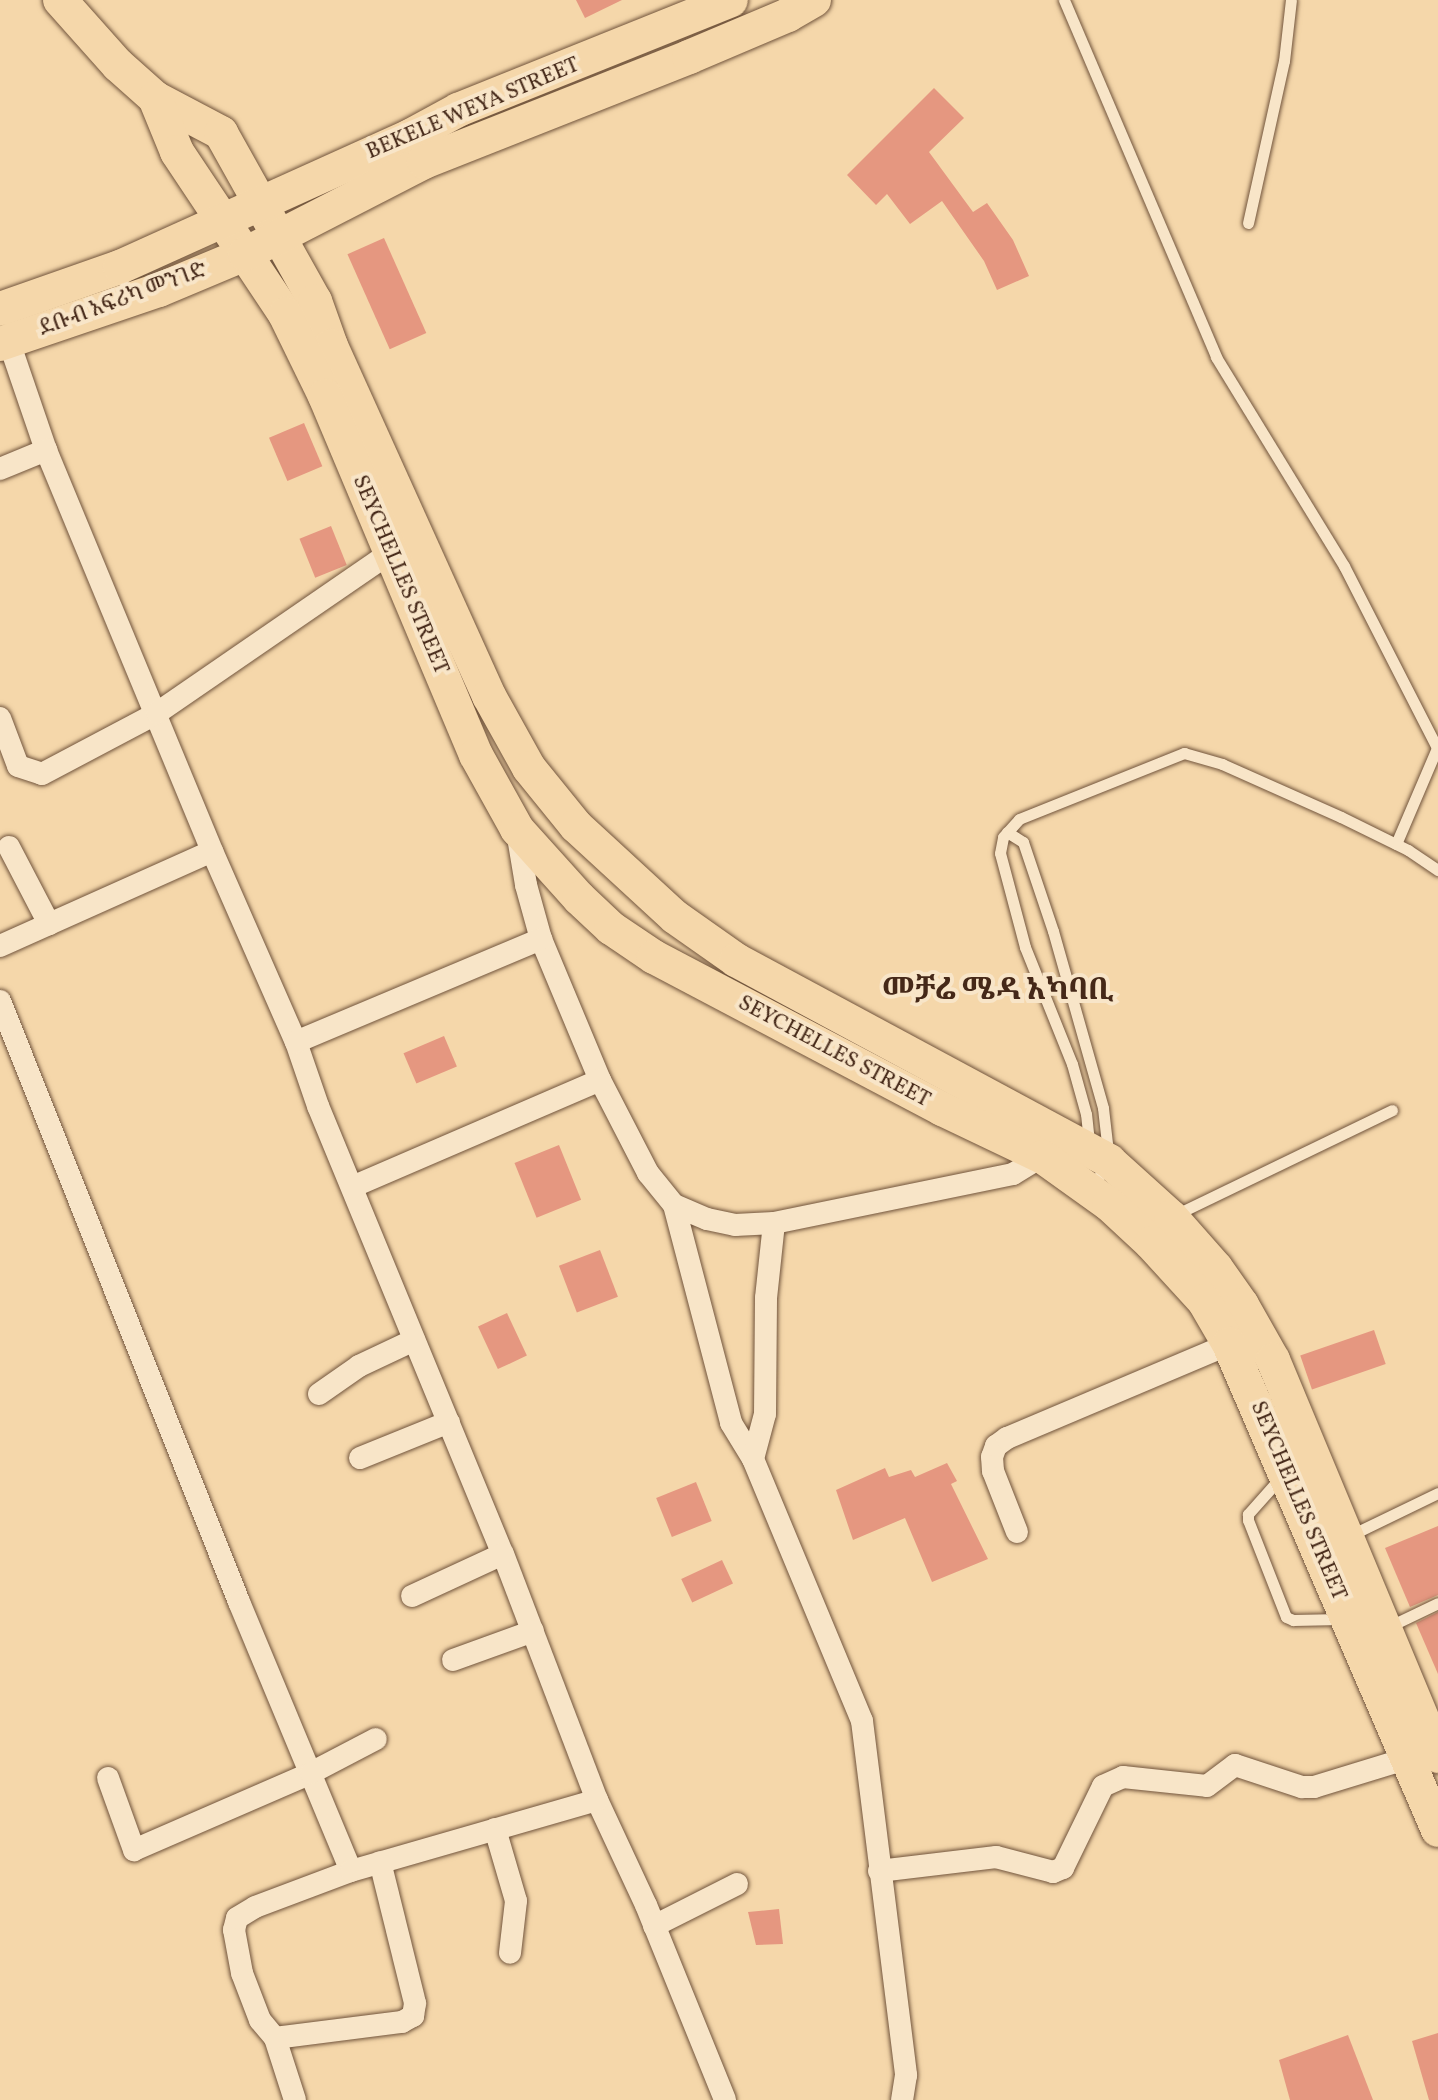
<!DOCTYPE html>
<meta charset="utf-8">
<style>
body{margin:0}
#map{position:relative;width:1438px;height:2100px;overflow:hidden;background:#f5d7aa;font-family:Vollkorn,"Noto Serif Ethiopic",serif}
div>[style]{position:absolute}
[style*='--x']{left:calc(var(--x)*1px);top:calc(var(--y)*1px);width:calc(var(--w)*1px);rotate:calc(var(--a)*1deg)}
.building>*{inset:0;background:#e59780;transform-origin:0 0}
.roads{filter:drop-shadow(0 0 2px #71543c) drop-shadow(0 0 2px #71543c)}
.lane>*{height:11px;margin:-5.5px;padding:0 5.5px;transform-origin:5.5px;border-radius:5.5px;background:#f8e5c8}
.street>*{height:22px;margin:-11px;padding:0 11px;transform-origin:11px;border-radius:11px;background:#f8e5c8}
.primary>*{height:34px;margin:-17px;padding:0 17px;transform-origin:17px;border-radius:17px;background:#f5d7aa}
span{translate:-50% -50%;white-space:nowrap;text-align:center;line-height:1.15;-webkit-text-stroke:8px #f8e5c8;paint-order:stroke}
.street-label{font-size:22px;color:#452818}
.district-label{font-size:30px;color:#452818;font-weight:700}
</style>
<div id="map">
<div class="building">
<div style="clip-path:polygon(576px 0,622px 0,585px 18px)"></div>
<div style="clip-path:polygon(934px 88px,964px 118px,929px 152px,973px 212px,987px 203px,1013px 240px,1029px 276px,997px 290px,984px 261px,942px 201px,910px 224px,887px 194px,876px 205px,847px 175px)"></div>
<div style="left:384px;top:238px;width:104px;height:40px;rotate:66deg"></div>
<div style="left:304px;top:423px;width:47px;height:38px;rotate:67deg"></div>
<div style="left:331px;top:526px;width:42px;height:34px;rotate:68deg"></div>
<div style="left:444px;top:1036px;width:33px;height:44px;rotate:67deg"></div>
<div style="left:559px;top:1145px;width:59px;height:48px;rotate:68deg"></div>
<div style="left:600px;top:1250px;width:50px;height:44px;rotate:69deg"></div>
<div style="left:507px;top:1313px;width:47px;height:32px;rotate:65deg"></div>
<div style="left:1374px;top:1330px;width:36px;height:78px;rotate:71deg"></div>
<div style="clip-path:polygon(947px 1463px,957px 1481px,951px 1484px,988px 1559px,932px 1582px,905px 1518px,853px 1540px,836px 1490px,885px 1468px,889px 1477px,911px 1470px,915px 1477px)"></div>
<div style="left:696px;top:1482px;width:42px;height:43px;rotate:68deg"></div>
<div style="clip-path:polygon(1438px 1526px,1438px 1595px,1410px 1607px,1385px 1548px)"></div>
<div style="left:722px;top:1560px;width:26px;height:45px;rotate:65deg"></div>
<div style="clip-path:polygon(1438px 1612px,1438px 1674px,1416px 1623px)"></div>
<div style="clip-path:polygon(779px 1909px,783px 1944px,756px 1945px,748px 1912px)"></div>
<div style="clip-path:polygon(1438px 2033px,1438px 2100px,1429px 2100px,1412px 2041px)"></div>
<div style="clip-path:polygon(1348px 2035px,1373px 2100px,1290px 2100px,1279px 2060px)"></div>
</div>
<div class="roads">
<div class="lane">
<div style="--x:1064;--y:0;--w:388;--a:66.9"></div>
<div style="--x:1216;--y:357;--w:245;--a:58.5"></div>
<div style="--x:1344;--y:566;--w:207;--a:62.9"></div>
<div style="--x:1248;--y:223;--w:166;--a:-77.5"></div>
<div style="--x:1284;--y:61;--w:61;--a:-83.5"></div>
<div style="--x:1007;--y:832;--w:19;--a:32"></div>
<div style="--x:1023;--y:842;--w:94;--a:71.4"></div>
<div style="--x:1053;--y:931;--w:184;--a:74.2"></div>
<div style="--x:1103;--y:1108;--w:53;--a:83.5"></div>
<div style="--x:1109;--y:1161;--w:33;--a:123"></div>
<div style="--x:1396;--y:844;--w:104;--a:-66.9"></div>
<div style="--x:1089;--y:1142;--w:28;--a:-96"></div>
<div style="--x:1086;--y:1114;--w:52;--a:-105.6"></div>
<div style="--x:1072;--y:1064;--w:126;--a:-111.9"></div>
<div style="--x:1025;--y:947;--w:97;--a:-104.9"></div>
<div style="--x:1000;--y:853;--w:16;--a:-79"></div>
<div style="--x:1003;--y:837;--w:24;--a:-48"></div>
<div style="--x:1019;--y:819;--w:178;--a:-21.8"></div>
<div style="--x:1184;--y:753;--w:40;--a:16"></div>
<div style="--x:1222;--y:764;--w:130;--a:24"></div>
<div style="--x:1341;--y:817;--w:75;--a:26.2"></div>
<div style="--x:1408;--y:850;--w:36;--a:34"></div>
<div style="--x:1175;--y:1215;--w:241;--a:-25.8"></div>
<div style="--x:1281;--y:1477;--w:50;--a:131.7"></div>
<div style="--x:1248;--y:1514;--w:6;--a:90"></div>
<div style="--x:1248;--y:1520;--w:104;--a:68.6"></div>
<div style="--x:1286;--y:1617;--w:8;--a:23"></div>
<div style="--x:1293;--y:1620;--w:48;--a:-1.2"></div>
<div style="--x:1349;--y:1536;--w:99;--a:-25.8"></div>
<div style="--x:1388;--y:1627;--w:55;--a:-25.6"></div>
</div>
<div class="street">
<div style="--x:9;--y:342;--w:114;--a:71.1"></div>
<div style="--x:46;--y:450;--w:434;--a:67.5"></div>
<div style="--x:212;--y:851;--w:209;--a:66.3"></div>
<div style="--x:296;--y:1042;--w:68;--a:71"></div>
<div style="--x:318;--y:1106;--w:485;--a:67.6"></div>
<div style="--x:503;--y:1554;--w:263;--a:69.1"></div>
<div style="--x:597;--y:1800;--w:116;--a:65"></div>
<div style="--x:646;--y:1905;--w:210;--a:67.9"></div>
<div style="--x:0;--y:469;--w:50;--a:-22.4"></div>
<div style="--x:0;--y:718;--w:51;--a:69.4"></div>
<div style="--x:18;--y:766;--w:25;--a:18"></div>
<div style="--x:42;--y:774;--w:130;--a:-27.9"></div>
<div style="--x:157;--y:713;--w:284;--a:-34.5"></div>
<div style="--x:517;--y:831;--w:55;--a:80.5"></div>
<div style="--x:526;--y:885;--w:56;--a:74.5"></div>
<div style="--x:541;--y:939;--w:153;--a:67.3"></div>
<div style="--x:600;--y:1080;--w:105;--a:62.7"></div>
<div style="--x:648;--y:1173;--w:41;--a:50.9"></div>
<div style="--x:674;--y:1205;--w:225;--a:75.3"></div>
<div style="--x:731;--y:1423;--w:42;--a:58.6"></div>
<div style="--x:753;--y:1459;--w:284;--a:67.4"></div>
<div style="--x:862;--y:1721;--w:357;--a:82.9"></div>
<div style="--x:906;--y:2075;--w:25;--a:99"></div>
<div style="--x:9;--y:847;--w:87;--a:62.5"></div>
<div style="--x:0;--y:946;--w:232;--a:-24.1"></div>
<div style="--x:0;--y:1001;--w:647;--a:68.31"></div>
<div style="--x:239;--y:1602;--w:291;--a:67.4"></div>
<div style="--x:296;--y:1042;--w:266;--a:-22.8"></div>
<div style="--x:352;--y:1187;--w:270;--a:-23.3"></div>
<div style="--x:674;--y:1205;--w:36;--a:23"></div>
<div style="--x:707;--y:1219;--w:29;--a:12"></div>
<div style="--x:735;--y:1225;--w:39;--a:-3"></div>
<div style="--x:774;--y:1223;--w:244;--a:-11.6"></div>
<div style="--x:1013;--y:1174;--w:42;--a:-31.4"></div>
<div style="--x:319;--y:1394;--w:49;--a:-35"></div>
<div style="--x:359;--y:1366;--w:61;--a:-25.3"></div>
<div style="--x:360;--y:1458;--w:96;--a:-22"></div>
<div style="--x:753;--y:1459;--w:47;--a:-75.1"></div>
<div style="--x:765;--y:1414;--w:116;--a:-89.5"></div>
<div style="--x:766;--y:1298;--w:75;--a:-83.9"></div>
<div style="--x:1017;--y:1532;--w:66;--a:-111.5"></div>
<div style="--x:993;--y:1471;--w:14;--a:-94"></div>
<div style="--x:992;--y:1457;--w:12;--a:-70"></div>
<div style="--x:996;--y:1446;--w:14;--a:-36"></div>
<div style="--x:1007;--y:1438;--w:241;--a:-22.9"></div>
<div style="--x:412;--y:1596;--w:100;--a:-24.8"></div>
<div style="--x:453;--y:1660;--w:85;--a:-19.9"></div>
<div style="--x:108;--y:1778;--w:77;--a:70.1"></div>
<div style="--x:134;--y:1850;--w:193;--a:-23.5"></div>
<div style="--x:311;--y:1773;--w:73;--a:-27.6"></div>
<div style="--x:495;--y:1829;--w:75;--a:73.7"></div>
<div style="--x:516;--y:1901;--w:52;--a:96.6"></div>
<div style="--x:879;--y:1871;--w:118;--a:-6.8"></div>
<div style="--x:996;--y:1857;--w:59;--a:14.7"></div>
<div style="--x:1053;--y:1872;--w:11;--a:-22"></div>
<div style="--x:1063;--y:1868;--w:91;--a:-64"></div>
<div style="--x:1103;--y:1786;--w:22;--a:-24"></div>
<div style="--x:1123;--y:1777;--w:84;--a:6.1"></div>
<div style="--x:1207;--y:1786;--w:35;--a:-37"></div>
<div style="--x:1235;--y:1765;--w:71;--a:18.2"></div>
<div style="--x:1302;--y:1787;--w:12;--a:0"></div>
<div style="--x:1314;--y:1787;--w:99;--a:-17"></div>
<div style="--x:654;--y:1926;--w:93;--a:-26.8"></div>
<div style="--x:275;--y:2038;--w:128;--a:-7.2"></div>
<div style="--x:402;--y:2022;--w:13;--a:-29"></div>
<div style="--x:413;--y:2016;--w:13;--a:-81"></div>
<div style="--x:415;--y:2003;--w:145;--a:-103.9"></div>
<div style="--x:295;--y:2100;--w:65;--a:-107.9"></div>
<div style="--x:275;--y:2038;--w:23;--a:-130"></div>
<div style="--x:260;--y:2020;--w:50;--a:-111"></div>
<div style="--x:242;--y:1973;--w:44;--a:-100.5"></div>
<div style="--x:234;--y:1930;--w:12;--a:-76"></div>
<div style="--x:237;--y:1918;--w:21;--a:-31"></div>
<div style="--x:255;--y:1907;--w:103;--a:-20.6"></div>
<div style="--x:351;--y:1871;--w:256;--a:-16.1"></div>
</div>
<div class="primary">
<div style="--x:60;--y:0;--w:87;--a:48.3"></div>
<div style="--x:118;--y:65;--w:50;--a:41.7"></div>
<div style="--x:155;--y:98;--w:75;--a:27.9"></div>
<div style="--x:221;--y:133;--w:193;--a:60.8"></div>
<div style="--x:315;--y:301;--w:48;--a:70.4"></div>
<div style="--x:331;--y:346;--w:384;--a:65.7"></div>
<div style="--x:489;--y:696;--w:82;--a:60.9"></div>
<div style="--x:529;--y:768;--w:75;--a:51"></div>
<div style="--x:576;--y:826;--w:134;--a:42.6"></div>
<div style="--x:675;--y:917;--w:75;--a:35.2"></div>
<div style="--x:736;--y:960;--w:424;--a:28.3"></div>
<div style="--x:1109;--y:1161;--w:84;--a:42.1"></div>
<div style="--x:1171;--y:1217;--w:68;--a:48.6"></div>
<div style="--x:1216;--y:1268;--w:45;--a:54.9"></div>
<div style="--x:1242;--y:1305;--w:63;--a:60.6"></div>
<div style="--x:1273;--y:1360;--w:429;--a:67.4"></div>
<div style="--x:155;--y:98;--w:58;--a:67.8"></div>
<div style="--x:177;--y:152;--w:195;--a:56.3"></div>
<div style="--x:285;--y:314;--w:91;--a:64"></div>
<div style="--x:325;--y:396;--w:389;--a:67.2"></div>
<div style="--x:476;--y:755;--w:85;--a:61"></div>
<div style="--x:517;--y:829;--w:93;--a:48.1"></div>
<div style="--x:579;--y:898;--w:44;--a:43.2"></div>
<div style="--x:611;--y:928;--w:52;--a:34"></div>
<div style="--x:654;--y:957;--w:326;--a:27.8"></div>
<div style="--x:942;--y:1109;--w:112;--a:25.4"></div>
<div style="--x:1043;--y:1157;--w:81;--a:35.5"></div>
<div style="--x:1109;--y:1204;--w:57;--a:42.9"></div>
<div style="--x:1151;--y:1243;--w:79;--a:47.6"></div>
<div style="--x:1204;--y:1301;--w:50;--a:59.8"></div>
<div style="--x:1229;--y:1344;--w:529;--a:66.73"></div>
<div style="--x:0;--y:309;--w:127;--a:-19.3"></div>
<div style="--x:120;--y:267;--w:318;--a:-24.3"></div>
<div style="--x:410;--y:136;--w:55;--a:-28.4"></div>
<div style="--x:458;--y:110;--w:294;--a:-21.9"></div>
<div style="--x:0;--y:344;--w:168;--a:-18.8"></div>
<div style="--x:159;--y:290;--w:93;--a:-22.7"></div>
<div style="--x:245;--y:254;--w:201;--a:-27.2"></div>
<div style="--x:424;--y:162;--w:285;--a:-21.6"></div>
<div style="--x:689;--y:57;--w:108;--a:-23"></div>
<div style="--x:788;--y:15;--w:30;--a:-30"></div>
</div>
</div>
<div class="street-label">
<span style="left:473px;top:109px;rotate:-23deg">BEKELE WEYA STREET</span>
<span style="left:123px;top:300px;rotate:-20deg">ደቡብ አፍሪካ መንገድ</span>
<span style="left:400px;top:575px;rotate:67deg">SEYCHELLES STREET</span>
<span style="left:834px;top:1052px;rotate:28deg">SEYCHELLES STREET</span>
<span style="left:1298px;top:1501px;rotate:67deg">SEYCHELLES STREET</span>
</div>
<div class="district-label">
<span style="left:998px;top:991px">መቻሬ ሜዳ አካባቢ</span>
</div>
</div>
